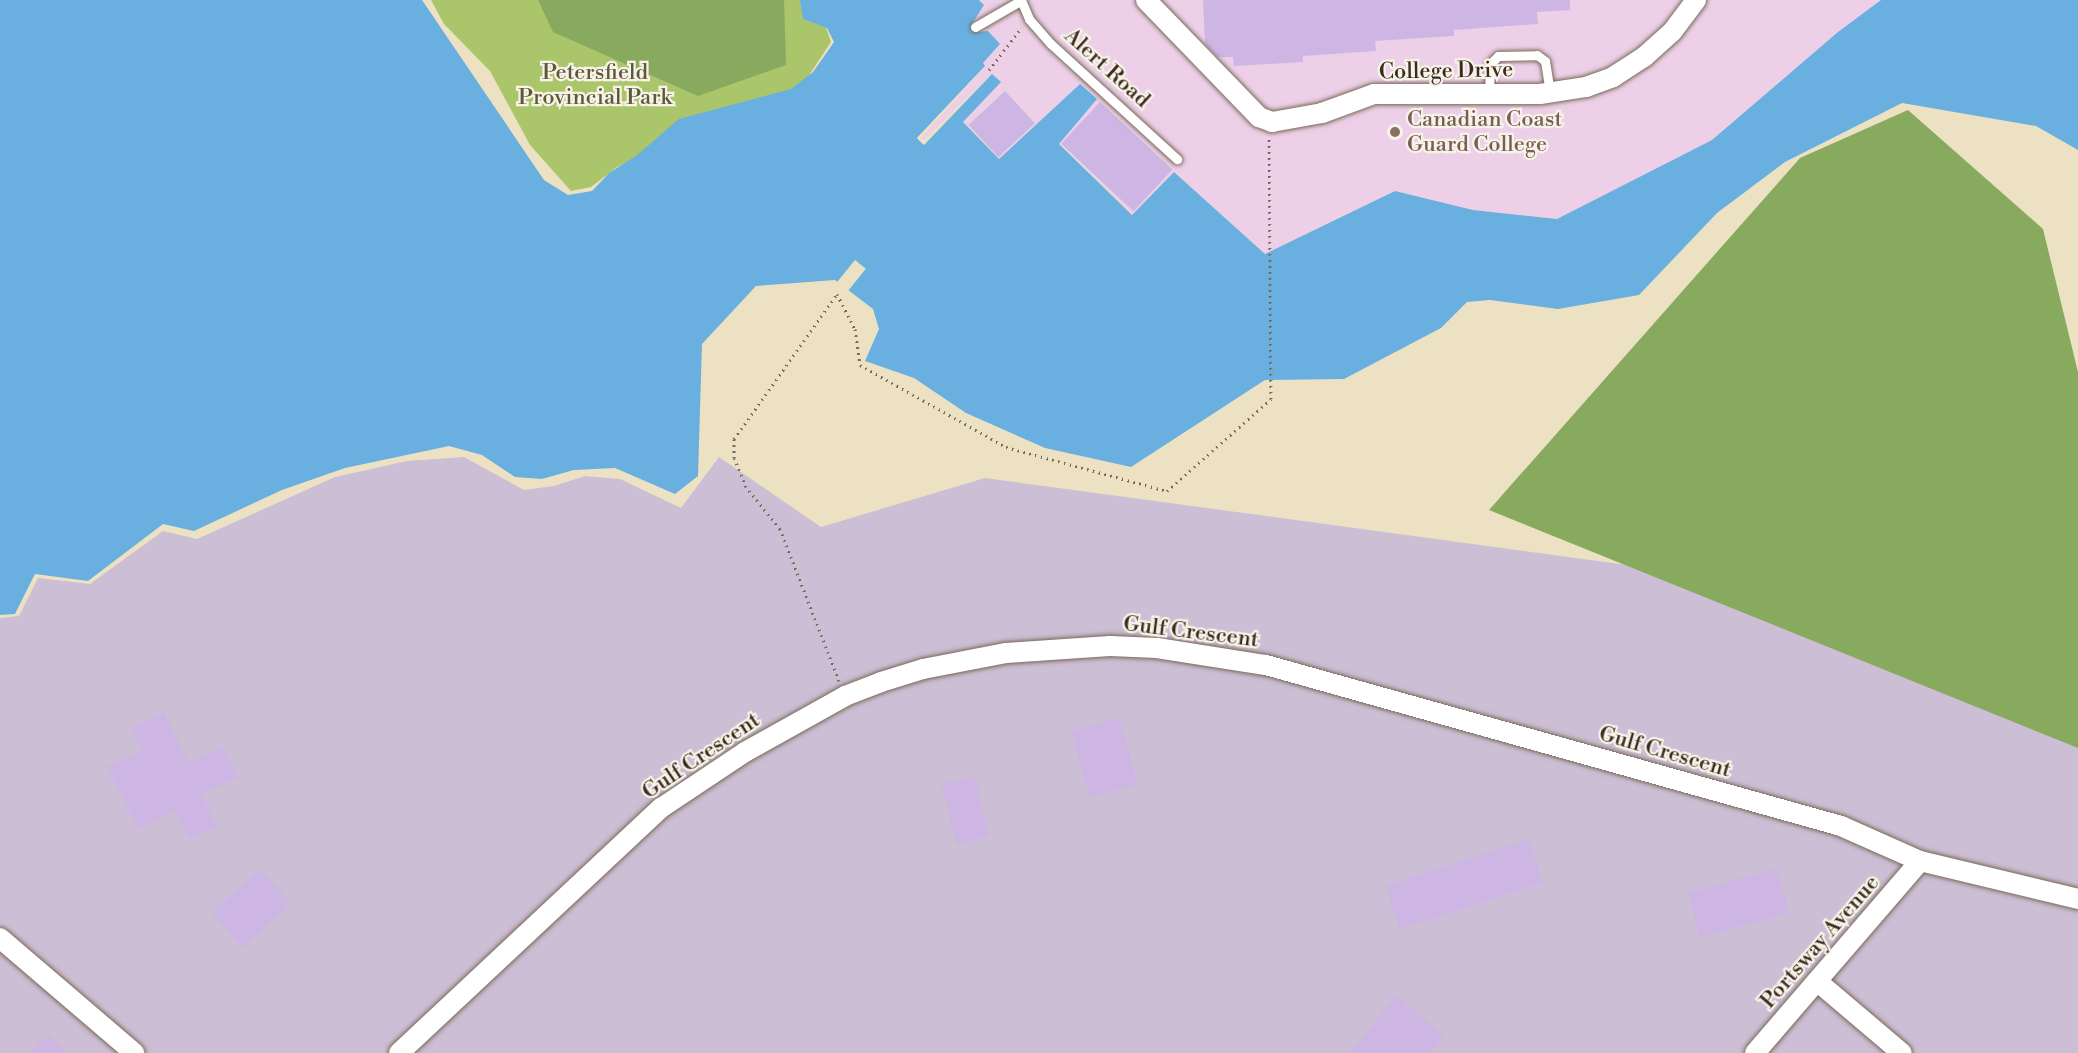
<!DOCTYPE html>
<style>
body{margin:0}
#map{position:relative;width:2078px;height:1053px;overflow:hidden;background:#ece2c3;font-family:"Libre Bodoni",serif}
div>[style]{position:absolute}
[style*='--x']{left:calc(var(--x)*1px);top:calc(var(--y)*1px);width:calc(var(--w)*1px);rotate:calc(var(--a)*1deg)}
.built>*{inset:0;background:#edd0e8}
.industrial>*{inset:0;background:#ccbed4}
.green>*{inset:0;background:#abc56b}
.forest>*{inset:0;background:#88aa5f}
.water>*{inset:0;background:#69b0e0}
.pier>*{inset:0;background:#ece2c3;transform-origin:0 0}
.building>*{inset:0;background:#cdb6e3;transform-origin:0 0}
.path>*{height:3px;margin-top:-1.5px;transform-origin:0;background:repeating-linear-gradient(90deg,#796a58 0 1.5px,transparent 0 6px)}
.roads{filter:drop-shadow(0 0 2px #796a58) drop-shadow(0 0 2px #796a58)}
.lane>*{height:9px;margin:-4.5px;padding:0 4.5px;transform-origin:4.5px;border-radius:4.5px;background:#fff}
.street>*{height:20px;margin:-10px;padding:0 10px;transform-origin:10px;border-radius:10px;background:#fff}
.dots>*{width:16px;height:16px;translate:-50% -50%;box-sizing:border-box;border:3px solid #f7f3e8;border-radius:50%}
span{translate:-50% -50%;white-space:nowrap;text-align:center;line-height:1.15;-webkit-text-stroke:4.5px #f7f3e8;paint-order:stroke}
.street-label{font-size:22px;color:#3b2a1e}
.park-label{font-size:22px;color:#5d5835}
.education-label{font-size:22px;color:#785e54}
.left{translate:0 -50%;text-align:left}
</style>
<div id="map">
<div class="built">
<div style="clip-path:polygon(979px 0,1881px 0,1838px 32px,1712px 140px,1557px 219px,1473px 210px,1395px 191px,1265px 254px,1174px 172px,1133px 215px,1059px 143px,1096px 99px,1037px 124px,1000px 159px,963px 122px,1001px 82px,924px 145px,917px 138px,985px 67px,982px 64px,1000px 44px,972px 24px,983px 5px)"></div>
</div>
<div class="industrial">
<div style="clip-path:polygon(464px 457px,524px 490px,554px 486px,585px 476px,620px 479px,681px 508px,719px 457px,821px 527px,985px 478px,2078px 626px,2078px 1053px,0 1053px,0 618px,19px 616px,38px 578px,90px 584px,163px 531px,197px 539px,335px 477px,407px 461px)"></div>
</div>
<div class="green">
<div style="clip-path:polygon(431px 0,801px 0,806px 20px,826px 27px,831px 42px,802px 86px,617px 167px,591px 187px,571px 191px,530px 145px,490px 71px,444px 24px)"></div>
</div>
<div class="forest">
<div style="clip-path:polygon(538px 0,784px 0,786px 65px,698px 96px,553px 32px)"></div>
<div style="clip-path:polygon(1908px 110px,2043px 229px,2078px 372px,2078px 748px,1489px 510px,1800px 158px)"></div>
</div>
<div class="water">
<div style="clip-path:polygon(0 0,422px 0,544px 180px,568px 195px,592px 191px,609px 173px,636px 156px,679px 119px,791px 89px,813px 72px,834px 42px,827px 28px,803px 19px,800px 0,979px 0,984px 5px,972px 24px,978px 32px,988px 31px,1000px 44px,983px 63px,985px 66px,917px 138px,923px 144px,992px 74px,1001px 82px,963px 122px,999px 159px,1080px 84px,1097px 99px,1059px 144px,1132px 215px,1174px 172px,1265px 254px,1395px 191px,1473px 210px,1557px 219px,1712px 140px,1838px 32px,1881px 0,2078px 0,2078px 150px,2036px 126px,1902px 103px,1785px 162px,1717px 213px,1639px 295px,1558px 309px,1490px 300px,1467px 302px,1441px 328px,1344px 379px,1265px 380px,1131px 467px,1045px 448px,966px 413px,914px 378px,865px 361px,879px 329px,873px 309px,835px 280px,756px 286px,702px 344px,698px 476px,675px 494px,615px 468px,574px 470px,542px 479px,515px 477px,482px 455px,449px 446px,345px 468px,282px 490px,194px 531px,163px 524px,88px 581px,35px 574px,15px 614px,0 615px)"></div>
</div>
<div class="pier">
<div style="clip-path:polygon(985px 66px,921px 138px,924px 140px,992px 74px,924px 145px,917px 138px)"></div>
<div style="left:855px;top:260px;width:14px;height:31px;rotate:39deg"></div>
</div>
<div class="building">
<div style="clip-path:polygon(1203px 0,1570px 0,1570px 10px,1537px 12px,1538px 24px,1454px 30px,1454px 36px,1375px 41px,1376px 51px,1303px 56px,1303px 62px,1234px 66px,1233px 57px,1218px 57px,1205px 44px)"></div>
<div style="left:1005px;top:91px;width:44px;height:50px;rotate:47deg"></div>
<div style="left:1100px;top:102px;width:99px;height:57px;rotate:43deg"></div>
<div style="clip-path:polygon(164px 713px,189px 763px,223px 747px,238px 777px,202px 794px,217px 826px,189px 839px,175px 811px,138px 829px,107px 767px,142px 751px,131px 729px)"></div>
<div style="left:1119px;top:718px;width:69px;height:50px;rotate:74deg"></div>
<div style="left:974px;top:776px;width:62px;height:33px;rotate:76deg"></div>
<div style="left:1529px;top:839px;width:46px;height:151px;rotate:72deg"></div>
<div style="left:260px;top:869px;width:47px;height:65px;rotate:48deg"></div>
<div style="left:1777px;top:869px;width:46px;height:92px;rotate:75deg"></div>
<div style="clip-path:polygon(1397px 995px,1444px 1037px,1431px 1053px,1350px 1053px)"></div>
<div style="clip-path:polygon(49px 1035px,66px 1053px,30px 1053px)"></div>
</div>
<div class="path">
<div style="--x:989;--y:70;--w:54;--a:-52.5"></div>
<div style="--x:839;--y:681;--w:163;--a:-111.2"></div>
<div style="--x:780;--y:529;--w:54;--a:-129"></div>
<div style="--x:746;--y:487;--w:31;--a:-112"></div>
<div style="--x:734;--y:458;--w:19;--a:-90"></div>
<div style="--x:734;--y:439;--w:178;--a:-54.6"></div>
<div style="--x:837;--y:294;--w:39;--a:63"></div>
<div style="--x:855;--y:329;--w:36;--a:82"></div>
<div style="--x:860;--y:365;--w:167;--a:29.3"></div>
<div style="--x:1006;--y:447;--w:167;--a:15.3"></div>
<div style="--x:1167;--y:491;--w:139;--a:-41.5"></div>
<div style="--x:1271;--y:399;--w:262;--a:-90.4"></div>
</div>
<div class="roads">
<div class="lane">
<div style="--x:1021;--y:0;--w:21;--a:67"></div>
<div style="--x:1029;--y:19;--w:33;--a:49"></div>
<div style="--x:1051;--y:44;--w:171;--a:42.4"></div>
<div style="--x:975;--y:27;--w:52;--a:-30"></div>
<div style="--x:1489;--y:94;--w:30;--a:-88"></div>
<div style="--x:1490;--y:64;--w:11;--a:-45"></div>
<div style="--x:1498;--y:56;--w:39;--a:-1"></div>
<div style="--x:1537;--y:55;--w:10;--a:37"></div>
<div style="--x:1545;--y:61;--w:32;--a:81"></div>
</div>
<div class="street">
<div style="--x:1146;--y:0;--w:163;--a:46"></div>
<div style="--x:1259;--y:117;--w:14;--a:21"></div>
<div style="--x:1272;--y:122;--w:51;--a:-10.2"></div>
<div style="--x:1322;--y:113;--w:55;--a:-20.1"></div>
<div style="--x:1374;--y:94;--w:166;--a:0"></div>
<div style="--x:1540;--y:94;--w:47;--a:-8.7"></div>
<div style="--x:1586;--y:87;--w:29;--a:-20"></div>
<div style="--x:1613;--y:77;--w:37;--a:-33"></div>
<div style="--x:1644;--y:57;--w:38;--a:-42"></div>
<div style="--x:1672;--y:32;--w:40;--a:-53"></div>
<div style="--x:0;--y:938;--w:177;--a:40.6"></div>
<div style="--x:1817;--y:981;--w:111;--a:40.3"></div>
<div style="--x:399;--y:1053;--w:359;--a:-43.1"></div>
<div style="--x:661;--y:808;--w:101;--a:-33.7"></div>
<div style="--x:745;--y:752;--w:115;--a:-29.2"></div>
<div style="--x:845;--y:696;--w:39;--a:-21"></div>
<div style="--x:881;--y:682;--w:44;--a:-17.2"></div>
<div style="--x:923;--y:669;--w:85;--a:-10.9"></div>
<div style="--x:1006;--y:653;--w:104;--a:-3.9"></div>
<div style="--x:1110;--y:646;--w:47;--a:2.4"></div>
<div style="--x:1157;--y:648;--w:110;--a:8.9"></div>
<div style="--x:1266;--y:665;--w:597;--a:15.64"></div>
<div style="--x:1841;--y:826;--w:86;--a:23.9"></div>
<div style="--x:1920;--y:861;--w:163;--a:13.5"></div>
<div style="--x:1755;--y:1053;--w:253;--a:-49.3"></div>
</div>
</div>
<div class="dots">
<div style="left:1395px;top:132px;background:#8d6e63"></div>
</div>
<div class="street-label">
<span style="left:1107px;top:68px;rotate:42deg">Alert Road</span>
<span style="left:1446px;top:71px;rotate:-1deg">College Drive</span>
<span style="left:1191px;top:632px;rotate:7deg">Gulf Crescent</span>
<span style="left:1665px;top:752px;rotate:16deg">Gulf Crescent</span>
<span style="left:701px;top:756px;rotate:-34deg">Gulf Crescent</span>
<span style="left:1820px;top:942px;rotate:-49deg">Portsway Avenue</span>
</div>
<div class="park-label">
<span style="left:595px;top:85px">Petersfield<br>Provincial Park</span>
</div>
<div class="education-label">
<span class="left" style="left:1407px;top:132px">Canadian Coast<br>Guard College</span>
</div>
</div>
